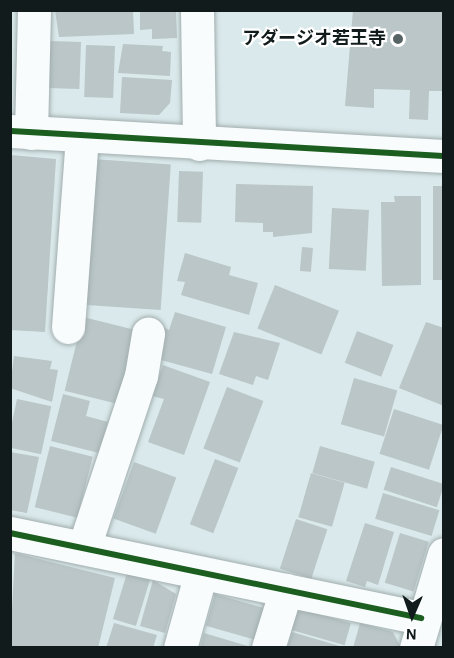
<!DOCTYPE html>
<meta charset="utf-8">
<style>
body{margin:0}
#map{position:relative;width:454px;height:658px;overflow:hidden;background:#dae9eb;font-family:"Alegreya Sans","Noto Sans JP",sans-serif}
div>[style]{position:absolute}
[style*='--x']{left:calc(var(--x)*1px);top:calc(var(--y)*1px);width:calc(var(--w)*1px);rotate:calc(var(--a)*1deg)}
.building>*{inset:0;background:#bac6c7;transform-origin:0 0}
.roads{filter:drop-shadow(0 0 2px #a1adae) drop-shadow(0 0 2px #a1adae)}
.minor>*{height:33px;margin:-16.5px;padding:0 16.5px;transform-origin:16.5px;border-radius:16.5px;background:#f9fcfc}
.cycleway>*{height:6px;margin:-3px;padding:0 3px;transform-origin:3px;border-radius:3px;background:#1b5e20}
.dots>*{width:16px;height:16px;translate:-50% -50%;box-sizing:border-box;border:3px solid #fff;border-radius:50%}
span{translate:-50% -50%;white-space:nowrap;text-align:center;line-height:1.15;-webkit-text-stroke:4.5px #fff;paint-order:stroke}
.poi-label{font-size:18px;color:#111b1c;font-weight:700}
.right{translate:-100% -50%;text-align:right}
.frame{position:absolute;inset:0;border:12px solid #111b1c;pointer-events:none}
.north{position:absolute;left:382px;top:586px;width:60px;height:60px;-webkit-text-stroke:4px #fff;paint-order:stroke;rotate:182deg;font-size:16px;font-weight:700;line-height:24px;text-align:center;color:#111b1c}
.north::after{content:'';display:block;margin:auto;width:21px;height:27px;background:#111b1c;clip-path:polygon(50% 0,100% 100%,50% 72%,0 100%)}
</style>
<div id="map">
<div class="building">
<div style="clip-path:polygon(55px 10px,133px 10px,134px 34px,59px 37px)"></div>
<div style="clip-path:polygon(140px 10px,176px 10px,177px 38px,152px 39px,152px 29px,140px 30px)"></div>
<div style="clip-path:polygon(353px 10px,444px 10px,444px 91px,429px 91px,428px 120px,409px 119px,410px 90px,374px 89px,374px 108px,345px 106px)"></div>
<div style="left:50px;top:41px;width:31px;height:47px;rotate:2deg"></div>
<div style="clip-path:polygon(123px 44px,163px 46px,162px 51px,171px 52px,170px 76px,118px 73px)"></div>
<div style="left:86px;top:45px;width:29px;height:52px;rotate:2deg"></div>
<div style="clip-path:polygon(122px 77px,172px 80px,170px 103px,159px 115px,120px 113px)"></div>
<div style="clip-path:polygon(10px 155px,56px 159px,45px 332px,10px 330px)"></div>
<div style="left:93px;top:159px;width:78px;height:146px;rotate:4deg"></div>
<div style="left:179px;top:171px;width:24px;height:51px;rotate:2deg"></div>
<div style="clip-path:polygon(236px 184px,313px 186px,312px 233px,273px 237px,273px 232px,263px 232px,263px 223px,235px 222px)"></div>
<div style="left:444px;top:186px;width:94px;height:11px;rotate:90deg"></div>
<div style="clip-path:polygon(394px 196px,421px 196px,421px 285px,382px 286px,381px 202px,395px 202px)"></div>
<div style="left:332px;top:208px;width:37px;height:61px;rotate:3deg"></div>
<div style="left:302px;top:247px;width:11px;height:24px;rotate:5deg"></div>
<div style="clip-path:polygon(185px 253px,231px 267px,229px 275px,258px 283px,249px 315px,181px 295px,185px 282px,177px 281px)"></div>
<div style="left:275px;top:285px;width:69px;height:47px;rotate:22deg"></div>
<div style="clip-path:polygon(175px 312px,226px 327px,212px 374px,154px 358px,163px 327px,169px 330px)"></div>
<div style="left:83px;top:317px;width:54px;height:76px;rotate:14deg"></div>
<div style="clip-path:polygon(426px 322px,444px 328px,444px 406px,399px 388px)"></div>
<div style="left:357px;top:331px;width:39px;height:34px;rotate:21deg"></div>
<div style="clip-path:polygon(234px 332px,280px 343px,268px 380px,256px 376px,253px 385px,219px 374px)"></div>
<div style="clip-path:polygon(14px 356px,52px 361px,50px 369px,58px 370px,52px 402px,10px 388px)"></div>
<div style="clip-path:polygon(163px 365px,210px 382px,184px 455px,148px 442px,164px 399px,152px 396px)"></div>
<div style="left:354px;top:378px;width:45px;height:48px;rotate:16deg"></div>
<div style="left:227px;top:387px;width:39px;height:66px;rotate:21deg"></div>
<div style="clip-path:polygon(63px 394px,90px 401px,86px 416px,108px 422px,99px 453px,51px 441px)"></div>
<div style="left:17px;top:399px;width:35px;height:49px;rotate:12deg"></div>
<div style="left:394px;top:409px;width:52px;height:47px;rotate:18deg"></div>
<div style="left:50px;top:446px;width:44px;height:63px;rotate:14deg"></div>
<div style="left:320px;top:446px;width:57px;height:28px;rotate:16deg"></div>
<div style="clip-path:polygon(10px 452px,39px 457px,27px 513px,10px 510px)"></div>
<div style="left:215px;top:459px;width:25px;height:70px;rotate:21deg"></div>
<div style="left:134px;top:462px;width:45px;height:60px;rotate:20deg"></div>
<div style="left:391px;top:467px;width:56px;height:24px;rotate:18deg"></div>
<div style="left:311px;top:473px;width:35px;height:46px;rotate:16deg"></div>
<div style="left:383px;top:493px;width:59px;height:27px;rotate:17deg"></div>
<div style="left:296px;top:519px;width:33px;height:52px;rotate:18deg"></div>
<div style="clip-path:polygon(365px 523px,394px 532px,378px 585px,367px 581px,365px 587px,346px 581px)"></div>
<div style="left:400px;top:533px;width:30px;height:52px;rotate:17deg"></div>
<div style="clip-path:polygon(15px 553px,115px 578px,98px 648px,10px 648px)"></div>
<div style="left:127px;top:573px;width:24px;height:48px;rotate:17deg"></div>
<div style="clip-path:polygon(153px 580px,176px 594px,165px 633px,140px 626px)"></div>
<div style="left:215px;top:594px;width:51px;height:33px;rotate:16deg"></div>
<div style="left:298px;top:608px;width:55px;height:23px;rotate:16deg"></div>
<div style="clip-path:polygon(114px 623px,157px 635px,153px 648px,106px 648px)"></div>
<div style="clip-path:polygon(360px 623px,393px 632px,401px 648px,353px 648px)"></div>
<div style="clip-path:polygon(292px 632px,343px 647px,343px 648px,287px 648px)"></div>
<div style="clip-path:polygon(204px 633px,251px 647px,251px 648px,200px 648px)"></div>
</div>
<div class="roads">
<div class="minor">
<div style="--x:197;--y:10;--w:134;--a:89.1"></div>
<div style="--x:10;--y:131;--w:435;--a:3.3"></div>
<div style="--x:31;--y:133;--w:123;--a:-88.6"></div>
<div style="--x:68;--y:327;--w:192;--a:-85.8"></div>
<div style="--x:10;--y:533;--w:420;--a:11.7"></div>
<div style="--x:84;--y:547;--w:180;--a:-71.6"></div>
<div style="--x:141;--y:376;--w:43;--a:-80.5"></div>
<div style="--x:180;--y:648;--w:78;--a:-74.4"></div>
<div style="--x:268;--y:648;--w:61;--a:-72.8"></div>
<div style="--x:416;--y:648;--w:98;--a:-73.4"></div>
</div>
</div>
<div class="cycleway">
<div style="--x:10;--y:131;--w:435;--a:3.3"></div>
<div style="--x:10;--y:533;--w:420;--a:11.7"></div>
</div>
<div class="dots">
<div style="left:398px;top:39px;background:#576364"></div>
</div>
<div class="poi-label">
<span class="right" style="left:386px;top:39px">アダージオ若王寺</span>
</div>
<div class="frame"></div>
<div class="north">N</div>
</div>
